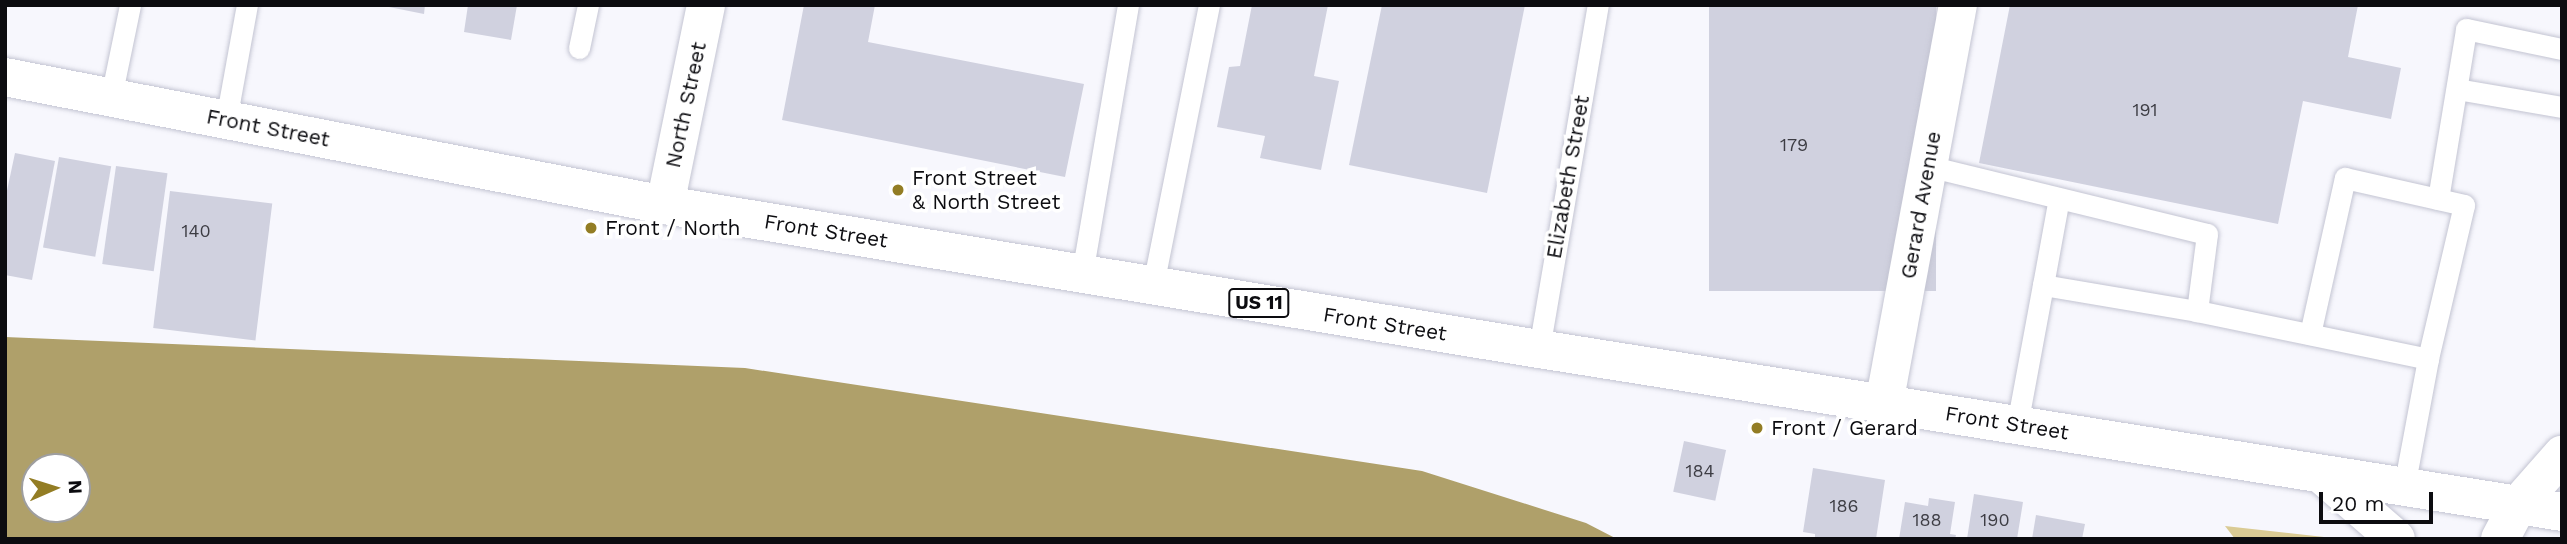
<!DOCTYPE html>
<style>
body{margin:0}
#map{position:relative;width:2567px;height:544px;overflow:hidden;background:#f7f7fd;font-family:"Work Sans",sans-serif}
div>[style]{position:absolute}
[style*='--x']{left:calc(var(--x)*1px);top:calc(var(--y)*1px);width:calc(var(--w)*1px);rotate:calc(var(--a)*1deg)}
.green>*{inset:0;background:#dacb94}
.water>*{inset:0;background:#afa06a}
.building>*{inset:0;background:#d0d1df;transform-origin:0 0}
.roads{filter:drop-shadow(0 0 2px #c3c4d2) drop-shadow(0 0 2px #c3c4d2)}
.service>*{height:21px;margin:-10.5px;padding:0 10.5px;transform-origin:10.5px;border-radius:10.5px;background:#fff}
.minor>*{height:38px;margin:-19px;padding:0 19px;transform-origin:19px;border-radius:19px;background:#fff}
.tertiary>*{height:38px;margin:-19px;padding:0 19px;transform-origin:19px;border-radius:19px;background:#fff}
.primary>*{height:38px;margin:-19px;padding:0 19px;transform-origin:19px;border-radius:19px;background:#fff}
.dots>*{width:19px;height:19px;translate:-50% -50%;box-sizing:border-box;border:4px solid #fff;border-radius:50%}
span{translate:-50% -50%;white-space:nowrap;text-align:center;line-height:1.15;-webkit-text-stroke:7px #fff;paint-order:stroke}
.number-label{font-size:18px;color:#3d3d44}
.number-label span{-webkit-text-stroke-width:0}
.shield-label span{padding:2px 5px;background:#fff;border:2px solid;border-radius:5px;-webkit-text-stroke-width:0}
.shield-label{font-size:19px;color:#0c0c10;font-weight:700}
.street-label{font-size:21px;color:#0c0c10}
.poi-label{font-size:21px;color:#0c0c10}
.left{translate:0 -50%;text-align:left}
.frame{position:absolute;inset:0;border:7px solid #0c0c10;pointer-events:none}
.north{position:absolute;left:21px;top:453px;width:70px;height:70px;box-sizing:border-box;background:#fff;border:2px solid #9e9e9f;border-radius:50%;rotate:87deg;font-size:19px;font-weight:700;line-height:28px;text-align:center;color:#0c0c10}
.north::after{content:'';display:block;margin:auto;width:24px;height:32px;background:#937d24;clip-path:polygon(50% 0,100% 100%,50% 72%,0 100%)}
.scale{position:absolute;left:2319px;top:492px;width:114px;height:32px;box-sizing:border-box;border:4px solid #0c0c10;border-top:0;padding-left:9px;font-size:21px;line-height:24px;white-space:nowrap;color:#0c0c10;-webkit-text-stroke:5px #fff;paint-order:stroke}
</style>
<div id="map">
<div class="green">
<div style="clip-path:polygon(2225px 526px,2324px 537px,2327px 539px,2235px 539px)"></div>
</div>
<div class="water">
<div style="clip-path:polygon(evenodd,5px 337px,745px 368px,1422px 471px,1586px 523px,1617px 539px,5px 539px,5px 337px,35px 467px,77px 467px,77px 509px,35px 509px,35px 467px)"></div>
</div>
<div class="building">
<div style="clip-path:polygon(379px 5px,425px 5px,424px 14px)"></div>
<div style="clip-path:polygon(468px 5px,517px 5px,511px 40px,464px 32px)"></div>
<div style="clip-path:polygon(804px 5px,875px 5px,868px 42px,1084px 84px,1065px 177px,782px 120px)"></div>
<div style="clip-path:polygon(1252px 5px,1328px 5px,1314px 76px,1339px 81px,1321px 170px,1260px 158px,1265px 136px,1217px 127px,1229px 67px,1240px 66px)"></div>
<div style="clip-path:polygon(1382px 5px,1525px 5px,1487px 193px,1349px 165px)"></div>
<div style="left:1709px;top:5px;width:227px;height:286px"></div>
<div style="clip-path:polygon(2010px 5px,2358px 5px,2348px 57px,2401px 68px,2391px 119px,2303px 101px,2278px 224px,1979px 163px)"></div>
<div style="clip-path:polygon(15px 153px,55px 161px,32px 280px,5px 275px,5px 200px)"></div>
<div style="left:59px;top:157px;width:53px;height:92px;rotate:10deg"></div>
<div style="left:116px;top:166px;width:52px;height:99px;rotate:8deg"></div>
<div style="left:170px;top:191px;width:103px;height:138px;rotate:7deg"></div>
<div style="left:1684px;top:441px;width:43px;height:52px;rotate:12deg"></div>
<div style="clip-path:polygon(1813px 468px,1885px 480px,1876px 539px,1815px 539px,1815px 534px,1803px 532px)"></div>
<div style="clip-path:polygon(1974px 494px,2023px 502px,2017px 539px,1967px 539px)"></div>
<div style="clip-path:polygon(1929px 498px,1955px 502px,1950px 534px,1956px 535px,1955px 539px,1899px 539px,1905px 502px,1928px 506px)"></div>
<div style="clip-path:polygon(2036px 515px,2085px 524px,2082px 539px,2032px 539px)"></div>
</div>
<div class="roads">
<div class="service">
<div style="--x:579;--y:48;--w:44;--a:-78.2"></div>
<div style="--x:2457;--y:89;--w:107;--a:9.7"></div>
<div style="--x:111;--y:97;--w:94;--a:-78.3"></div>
<div style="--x:226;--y:120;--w:117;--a:-79.7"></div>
<div style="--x:1928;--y:166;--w:287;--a:13.7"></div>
<div style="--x:2207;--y:234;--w:78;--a:97.4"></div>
<div style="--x:2438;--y:199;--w:172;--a:-80.6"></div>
<div style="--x:2466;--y:29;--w:98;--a:11.8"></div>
<div style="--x:1082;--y:274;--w:273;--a:-80.3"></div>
<div style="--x:1153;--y:285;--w:286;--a:-78.7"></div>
<div style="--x:2043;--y:285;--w:88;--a:-79.6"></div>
<div style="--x:2310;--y:334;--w:160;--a:-77.4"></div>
<div style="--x:2345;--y:178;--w:122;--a:12.8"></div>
<div style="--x:2464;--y:205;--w:158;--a:103.2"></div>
<div style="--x:2428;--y:359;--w:130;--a:100.6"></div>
<div style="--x:1539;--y:349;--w:349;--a:-80.3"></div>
<div style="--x:2017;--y:425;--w:142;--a:-79.5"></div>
<div style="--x:2043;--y:285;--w:156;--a:9.6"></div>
<div style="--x:2197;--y:311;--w:236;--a:11.7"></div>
</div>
<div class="minor">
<div style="--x:665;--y:205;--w:204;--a:-78.4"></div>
<div style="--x:1884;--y:404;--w:406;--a:-79.5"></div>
</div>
<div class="tertiary">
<div style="--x:2321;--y:474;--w:99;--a:40.9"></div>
<div style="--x:2500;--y:539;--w:38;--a:-62"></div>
<div style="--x:2518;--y:505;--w:67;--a:-48.7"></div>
</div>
<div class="primary">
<div style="--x:5;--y:77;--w:672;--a:10.98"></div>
<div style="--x:665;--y:205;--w:886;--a:9.36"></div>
<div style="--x:1539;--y:349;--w:1036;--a:9.05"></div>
</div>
</div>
<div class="dots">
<div style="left:898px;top:190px;background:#937d24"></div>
<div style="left:591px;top:228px;background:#937d24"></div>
<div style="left:1757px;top:428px;background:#937d24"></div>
</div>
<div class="number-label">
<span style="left:2145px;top:110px">191</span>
<span style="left:1794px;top:145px">179</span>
<span style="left:196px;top:231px">140</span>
<span style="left:1700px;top:471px">184</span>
<span style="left:1844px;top:506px">186</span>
<span style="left:1927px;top:520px">188</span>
<span style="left:1995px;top:520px">190</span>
</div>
<div class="shield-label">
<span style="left:1259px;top:303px">US 11</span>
</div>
<div class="street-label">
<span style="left:686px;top:105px;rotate:-78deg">North Street</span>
<span style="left:268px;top:128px;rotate:11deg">Front Street</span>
<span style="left:1568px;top:177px;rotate:-80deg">Elizabeth Street</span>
<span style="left:1921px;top:205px;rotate:-80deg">Gerard Avenue</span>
<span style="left:826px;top:231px;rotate:9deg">Front Street</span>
<span style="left:1385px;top:324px;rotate:9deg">Front Street</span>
<span style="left:2007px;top:423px;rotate:9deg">Front Street</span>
</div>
<div class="poi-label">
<span class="left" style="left:912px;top:190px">Front Street<br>&amp; North Street</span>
<span class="left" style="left:605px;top:228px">Front / North</span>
<span class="left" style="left:1771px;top:428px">Front / Gerard</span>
</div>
<div class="frame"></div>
<div class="north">N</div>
<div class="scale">20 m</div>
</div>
